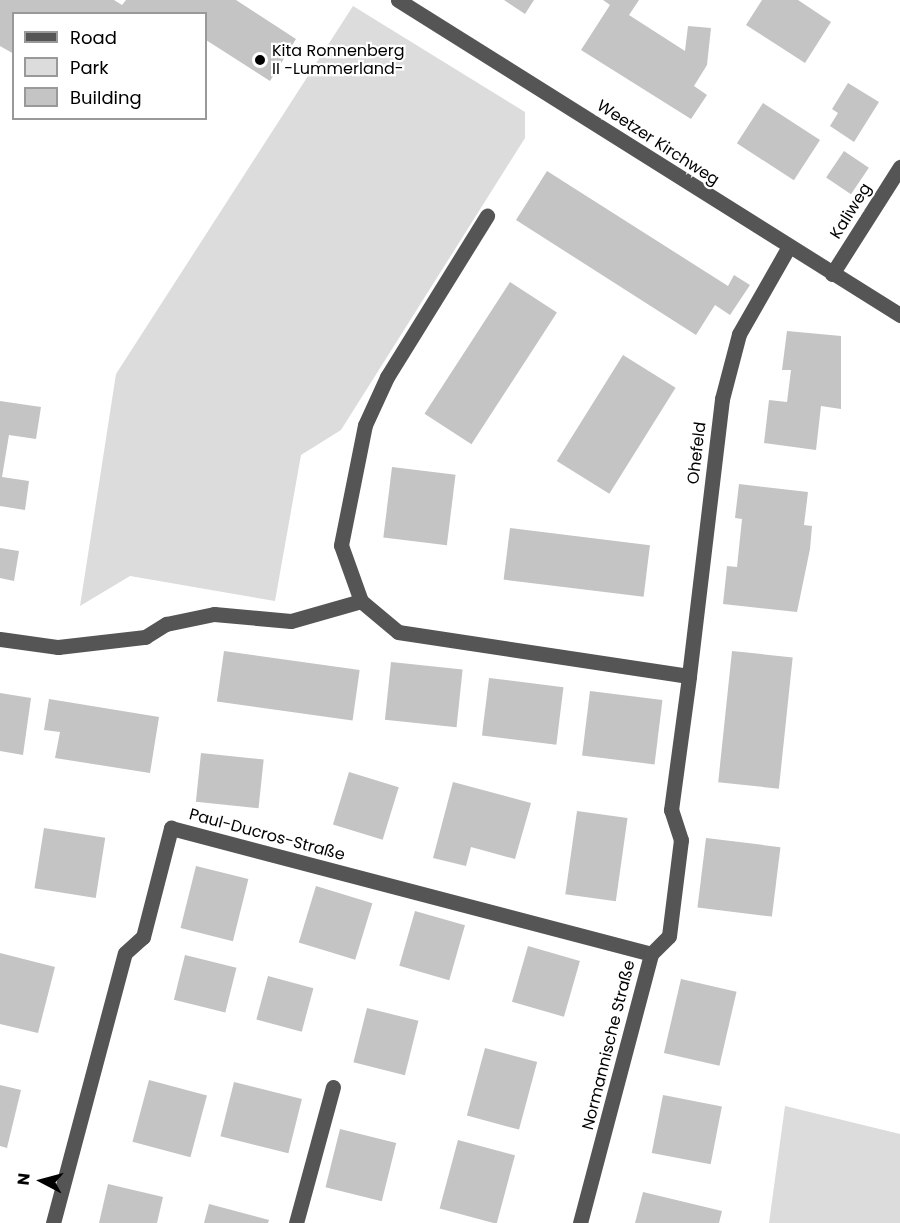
<!DOCTYPE html>
<meta charset="utf-8">
<style>
body{margin:0}
#map{position:relative;width:900px;height:1223px;overflow:hidden;background:#fff;font-family:Poppins,sans-serif}
div>[style]{position:absolute}
[style*='--x']{left:calc(var(--x)*1px);top:calc(var(--y)*1px);width:calc(var(--w)*1px);rotate:calc(var(--a)*1deg)}
.green>*{inset:0;background:#dcdcdc}
.building>*{inset:0;background:#c4c4c4;transform-origin:0 0}
.minor>*{height:15px;margin:-7.5px;padding:0 7.5px;transform-origin:7.5px;border-radius:7.5px;background:#555}
.dots>*{width:16px;height:16px;translate:-50% -50%;box-sizing:border-box;border:3px solid #fff;border-radius:50%}
span{translate:-50% -50%;white-space:nowrap;text-align:center;line-height:1.15;-webkit-text-stroke:4.5px #fff;paint-order:stroke}
.poi-label{font-size:16px;color:#000}
.left{translate:0 -50%;text-align:left}
.street-label{font-size:16px;color:#000}
.legend{position:absolute;left:12px;top:12px;width:195px;height:108px;box-sizing:border-box;background:#fff;border:2px solid #999;margin:0;padding:8px 10px;list-style:none;font-size:18px;color:#000}
.legend li{display:flex;align-items:center;gap:12px;height:30px}
.legend b{width:30px;border:2px solid #999}
.north{position:absolute;left:12px;top:1151px;width:60px;height:60px;-webkit-text-stroke:4px #fff;paint-order:stroke;rotate:276deg;font-size:16px;font-weight:700;line-height:24px;text-align:center;color:#000}
.north::after{content:'';display:block;margin:auto;width:21px;height:27px;background:#000;clip-path:polygon(50% 0,100% 100%,50% 72%,0 100%)}
</style>
<div id="map">
<div class="green">
<div style="clip-path:polygon(353px 6px,525px 112px,525px 138px,341px 430px,301px 455px,275px 601px,130px 576px,80px 606px,116px 374px)"></div>
<div style="clip-path:polygon(785px 1106px,900px 1134px,900px 1223px,769px 1223px)"></div>
</div>
<div class="building">
<div style="clip-path:polygon(0 0,114px 0,122px 5px,126px 0,236px 0,296px 39px,270px 81px,206px 40px,206px 14px,14px 14px,14px 54px,0 46px)"></div>
<div style="clip-path:polygon(504px 0,534px 0,525px 14px)"></div>
<div style="clip-path:polygon(603px 0,639px 0,629px 15px,685px 51px,688px 26px,711px 28px,707px 65px,694px 86px,707px 95px,691px 119px,581px 50px,610px 5px)"></div>
<div style="clip-path:polygon(762px 0,798px 0,831px 22px,805px 63px,746px 25px)"></div>
<div style="clip-path:polygon(848px 83px,879px 102px,854px 142px,830px 126px,838px 113px,832px 109px)"></div>
<div style="left:763px;top:103px;width:68px;height:48px;rotate:33deg"></div>
<div style="left:844px;top:151px;width:30px;height:32px;rotate:34deg"></div>
<div style="clip-path:polygon(547px 171px,728px 286px,734px 275px,750px 285px,730px 315px,715px 305px,696px 335px,516px 220px)"></div>
<div style="left:510px;top:282px;width:56px;height:157px;rotate:33deg"></div>
<div style="clip-path:polygon(787px 331px,841px 336px,841px 409px,821px 406px,816px 450px,764px 443px,769px 400px,787px 402px,791px 370px,782px 370px)"></div>
<div style="left:623px;top:355px;width:62px;height:125px;rotate:32deg"></div>
<div style="clip-path:polygon(0 401px,41px 407px,36px 439px,9px 435px,2px 477px,29px 481px,25px 510px,0 506px)"></div>
<div style="left:392px;top:467px;width:64px;height:71px;rotate:7deg"></div>
<div style="clip-path:polygon(739px 484px,808px 492px,804px 525px,812px 526px,810px 549px,797px 612px,723px 604px,727px 566px,737px 567px,742px 519px,735px 518px)"></div>
<div style="left:510px;top:528px;width:141px;height:52px;rotate:7deg"></div>
<div style="clip-path:polygon(0 548px,19px 551px,14px 581px,0 578px)"></div>
<div style="left:224px;top:651px;width:137px;height:51px;rotate:8deg"></div>
<div style="left:732px;top:651px;width:61px;height:132px;rotate:6deg"></div>
<div style="left:391px;top:662px;width:72px;height:58px;rotate:6deg"></div>
<div style="left:489px;top:678px;width:75px;height:58px;rotate:7deg"></div>
<div style="left:590px;top:691px;width:73px;height:65px;rotate:7deg"></div>
<div style="clip-path:polygon(0 693px,31px 698px,23px 755px,0 751px)"></div>
<div style="clip-path:polygon(49px 699px,159px 717px,150px 773px,55px 758px,60px 732px,44px 730px)"></div>
<div style="left:201px;top:753px;width:63px;height:49px;rotate:6deg"></div>
<div style="left:349px;top:772px;width:52px;height:55px;rotate:17deg"></div>
<div style="clip-path:polygon(453px 782px,531px 803px,515px 859px,471px 847px,466px 866px,433px 858px)"></div>
<div style="left:577px;top:811px;width:51px;height:84px;rotate:8deg"></div>
<div style="left:44px;top:828px;width:62px;height:61px;rotate:9deg"></div>
<div style="left:706px;top:838px;width:75px;height:70px;rotate:7deg"></div>
<div style="left:196px;top:866px;width:54px;height:64px;rotate:14deg"></div>
<div style="left:316px;top:886px;width:59px;height:59px;rotate:17deg"></div>
<div style="left:415px;top:911px;width:52px;height:57px;rotate:16deg"></div>
<div style="left:528px;top:946px;width:54px;height:58px;rotate:16deg"></div>
<div style="clip-path:polygon(0 953px,55px 967px,38px 1033px,0 1024px)"></div>
<div style="left:185px;top:955px;width:53px;height:46px;rotate:14deg"></div>
<div style="left:268px;top:976px;width:47px;height:45px;rotate:15deg"></div>
<div style="left:681px;top:979px;width:57px;height:76px;rotate:13deg"></div>
<div style="left:367px;top:1008px;width:53px;height:56px;rotate:14deg"></div>
<div style="left:485px;top:1048px;width:54px;height:70px;rotate:15deg"></div>
<div style="left:149px;top:1080px;width:60px;height:64px;rotate:15deg"></div>
<div style="left:234px;top:1082px;width:70px;height:56px;rotate:14deg"></div>
<div style="clip-path:polygon(0 1085px,21px 1090px,7px 1148px,0 1146px)"></div>
<div style="left:663px;top:1095px;width:60px;height:59px;rotate:11deg"></div>
<div style="left:340px;top:1129px;width:58px;height:60px;rotate:14deg"></div>
<div style="left:458px;top:1140px;width:59px;height:71px;rotate:15deg"></div>
<div style="clip-path:polygon(108px 1184px,163px 1197px,157px 1223px,99px 1223px)"></div>
<div style="clip-path:polygon(643px 1192px,722px 1211px,719px 1223px,635px 1223px)"></div>
<div style="clip-path:polygon(209px 1204px,269px 1220px,268px 1223px,204px 1223px)"></div>
</div>
<div class="minor">
<div style="--x:398;--y:0;--w:593;--a:32.11"></div>
<div style="--x:832;--y:274;--w:127;--a:-57.6"></div>
<div style="--x:361;--y:601;--w:59;--a:-109.7"></div>
<div style="--x:341;--y:545;--w:122;--a:-78.7"></div>
<div style="--x:365;--y:425;--w:53;--a:-65.4"></div>
<div style="--x:387;--y:377;--w:190;--a:-58.2"></div>
<div style="--x:0;--y:639;--w:59;--a:7.9"></div>
<div style="--x:58;--y:647;--w:88;--a:-6.6"></div>
<div style="--x:145;--y:637;--w:25;--a:-32"></div>
<div style="--x:166;--y:624;--w:49;--a:-11.8"></div>
<div style="--x:214;--y:614;--w:77;--a:5.2"></div>
<div style="--x:291;--y:621;--w:73;--a:-15.9"></div>
<div style="--x:361;--y:601;--w:48;--a:40"></div>
<div style="--x:398;--y:632;--w:294;--a:8.6"></div>
<div style="--x:689;--y:676;--w:279;--a:-83.2"></div>
<div style="--x:722;--y:399;--w:67;--a:-75.3"></div>
<div style="--x:739;--y:334;--w:99;--a:-60.3"></div>
<div style="--x:53;--y:1223;--w:279;--a:-75.1"></div>
<div style="--x:125;--y:953;--w:24;--a:-42"></div>
<div style="--x:143;--y:937;--w:113;--a:-75.6"></div>
<div style="--x:171;--y:828;--w:496;--a:14.7"></div>
<div style="--x:296;--y:1223;--w:141;--a:-74.8"></div>
<div style="--x:580;--y:1223;--w:278;--a:-75.2"></div>
<div style="--x:651;--y:954;--w:25;--a:-45"></div>
<div style="--x:669;--y:936;--w:97;--a:-82.9"></div>
<div style="--x:681;--y:840;--w:32;--a:-108"></div>
<div style="--x:671;--y:810;--w:135;--a:-82.3"></div>
</div>
<div class="dots">
<div style="left:260px;top:60px;background:#000"></div>
</div>
<div class="poi-label">
<span class="left" style="left:272px;top:60px">Kita Ronnenberg<br>II -Lummerland-</span>
</div>
<div class="street-label">
<span style="left:658px;top:143px;rotate:33deg">Weetzer Kirchweg</span>
<span style="left:851px;top:211px;rotate:-58deg">Kaliweg</span>
<span style="left:697px;top:453px;rotate:-83deg">Ohefeld</span>
<span style="left:267px;top:835px;rotate:15deg">Paul-Ducros-Straße</span>
<span style="left:609px;top:1045px;rotate:-76deg">Normannische Straße</span>
</div>
<ul class="legend">
<li><b style="height:8px;background:#555"></b>Road</li>
<li><b style="height:16px;background:#dcdcdc"></b>Park</li>
<li><b style="height:16px;background:#c4c4c4"></b>Building</li>
</ul>
<div class="north">N</div>
</div>
